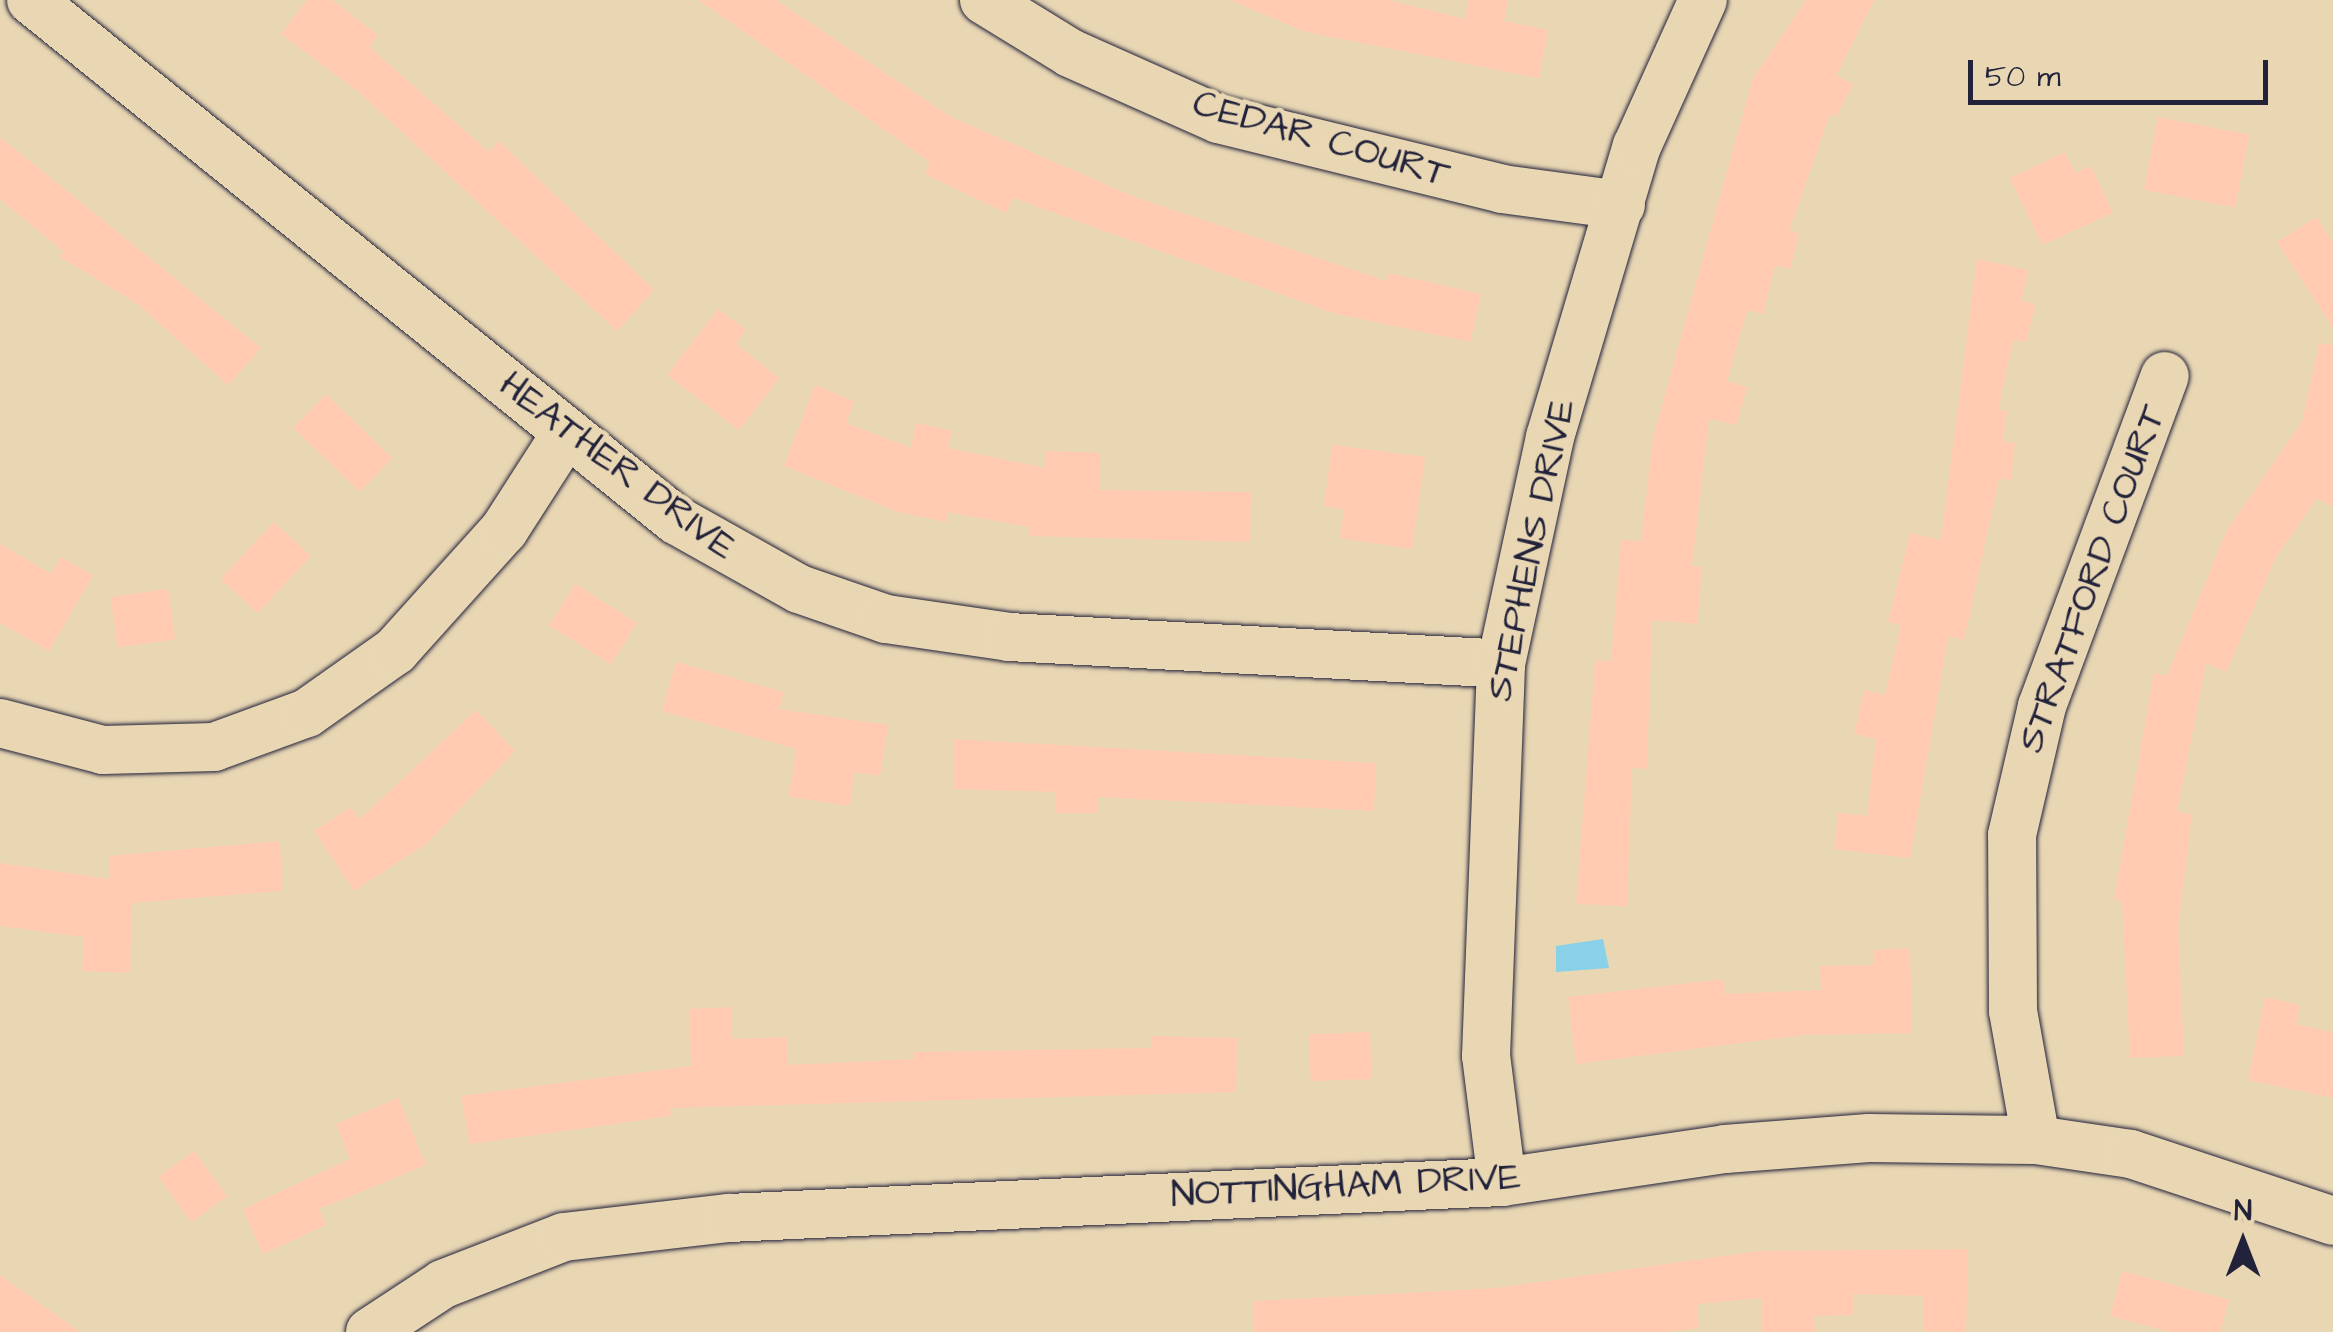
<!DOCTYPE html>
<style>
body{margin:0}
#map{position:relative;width:2333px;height:1332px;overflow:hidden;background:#e9d7b4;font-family:"Architects Daughter",sans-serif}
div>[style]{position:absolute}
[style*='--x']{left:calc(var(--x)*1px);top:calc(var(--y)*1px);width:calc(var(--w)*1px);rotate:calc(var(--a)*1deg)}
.water>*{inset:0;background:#88d1e9}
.building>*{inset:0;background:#ffcab0;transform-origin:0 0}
.roads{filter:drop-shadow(0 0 2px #22223b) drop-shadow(0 0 2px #22223b)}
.street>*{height:48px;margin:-24px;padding:0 24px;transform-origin:24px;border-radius:24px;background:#e9d7b4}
span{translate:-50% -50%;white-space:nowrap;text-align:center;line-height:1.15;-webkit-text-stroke:9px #e9d7b4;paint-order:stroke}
.street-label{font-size:38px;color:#22223b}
.north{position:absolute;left:2193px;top:1192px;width:100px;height:100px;-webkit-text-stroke:8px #e9d7b4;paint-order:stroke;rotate:0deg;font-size:28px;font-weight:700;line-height:40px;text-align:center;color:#22223b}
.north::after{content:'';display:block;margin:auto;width:35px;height:45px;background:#22223b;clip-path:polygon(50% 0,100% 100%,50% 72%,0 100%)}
.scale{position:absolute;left:1968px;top:60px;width:300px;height:45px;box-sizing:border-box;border:5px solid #22223b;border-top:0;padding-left:12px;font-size:30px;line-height:35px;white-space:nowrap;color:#22223b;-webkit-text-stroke:8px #e9d7b4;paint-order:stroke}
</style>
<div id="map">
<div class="water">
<div style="clip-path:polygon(1603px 939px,1609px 968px,1556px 972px,1556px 946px)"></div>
</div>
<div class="building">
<div style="clip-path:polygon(307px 0,332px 0,378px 35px,369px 47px,489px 152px,499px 141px,654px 290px,617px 331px,361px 94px,281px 34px)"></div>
<div style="clip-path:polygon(698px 0,776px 0,951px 117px,1137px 198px,1387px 281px,1389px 273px,1481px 294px,1470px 342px,1333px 313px,1013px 198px,1006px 213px,925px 174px,930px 162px)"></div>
<div style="clip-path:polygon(1230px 0,1388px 0,1465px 19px,1468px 0,1508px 0,1504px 21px,1548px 30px,1539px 78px,1306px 32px)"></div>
<div style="clip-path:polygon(1806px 0,1874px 0,1836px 76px,1853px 84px,1836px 117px,1830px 114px,1789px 231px,1799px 233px,1790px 269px,1775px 265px,1763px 314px,1747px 310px,1727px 381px,1747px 387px,1736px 425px,1709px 418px,1692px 566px,1702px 567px,1697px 624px,1652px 620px,1647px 769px,1632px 768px,1627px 906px,1576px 904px,1595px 661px,1611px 661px,1621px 540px,1641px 541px,1653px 438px,1753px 78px)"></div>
<div style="left:2158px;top:117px;width:93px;height:74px;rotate:11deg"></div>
<div style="clip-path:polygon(0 137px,261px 348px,228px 385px,139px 305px,60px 257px,64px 252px,0 199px)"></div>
<div style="clip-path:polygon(2065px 152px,2075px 173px,2091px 166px,2113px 213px,2042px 245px,2010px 178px)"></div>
<div style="clip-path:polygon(2316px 217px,2333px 242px,2333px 328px,2277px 242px)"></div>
<div style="clip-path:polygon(1977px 259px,2028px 270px,2021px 301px,2035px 304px,2026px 342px,2013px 340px,1998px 410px,2007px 411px,2003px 442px,2015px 443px,2011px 480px,1999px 479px,1964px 640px,1948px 636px,1910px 858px,1834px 849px,1838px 813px,1867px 816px,1876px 739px,1854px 734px,1864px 690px,1885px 695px,1901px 625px,1888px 622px,1910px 533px,1941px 540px)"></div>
<div style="clip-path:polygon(718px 309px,746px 330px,736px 344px,779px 378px,739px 430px,667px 375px)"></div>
<div style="clip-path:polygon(2319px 343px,2333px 345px,2333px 507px,2317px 498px,2276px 557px,2226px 672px,2206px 663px,2177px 812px,2192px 814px,2178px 927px,2184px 1056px,2130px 1058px,2122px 901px,2114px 900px,2154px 673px,2167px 676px,2227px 530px,2302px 422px)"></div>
<div style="clip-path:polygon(815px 385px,854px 401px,846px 423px,911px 448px,916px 423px,952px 431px,948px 448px,1045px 468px,1046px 451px,1100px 453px,1099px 490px,1251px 492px,1250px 542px,1029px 536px,1029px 527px,948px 512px,946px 522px,898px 512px,784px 466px)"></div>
<div style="left:326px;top:394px;width:92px;height:47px;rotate:44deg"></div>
<div style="clip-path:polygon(1332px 445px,1425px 457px,1412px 549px,1340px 538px,1344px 509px,1324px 506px)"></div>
<div style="left:274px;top:522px;width:50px;height:78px;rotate:43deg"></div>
<div style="clip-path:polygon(0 544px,51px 574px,61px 557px,93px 575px,49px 651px,0 623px)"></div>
<div style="left:575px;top:584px;width:73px;height:49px;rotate:32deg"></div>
<div style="left:168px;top:589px;width:51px;height:58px;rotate:82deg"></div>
<div style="clip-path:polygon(676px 662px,784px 692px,779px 709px,888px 725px,880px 776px,854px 772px,850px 806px,789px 797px,796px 749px,662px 711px)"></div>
<div style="clip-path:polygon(476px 710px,515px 751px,427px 843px,354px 891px,314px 831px,351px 807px,359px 820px)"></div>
<div style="clip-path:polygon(954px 739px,1376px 763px,1374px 811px,1097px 797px,1097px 813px,1056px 813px,1056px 792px,953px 789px)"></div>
<div style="clip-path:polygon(280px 841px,282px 891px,132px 903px,130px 973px,82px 971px,84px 937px,0 926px,0 863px,109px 879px,109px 856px)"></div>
<div style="clip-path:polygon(1910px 948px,1912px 1033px,1803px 1035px,1576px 1064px,1568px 997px,1724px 979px,1725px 994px,1821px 990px,1820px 966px,1874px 965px,1874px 950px)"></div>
<div style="clip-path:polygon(2265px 997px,2300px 1005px,2296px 1024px,2333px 1032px,2333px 1098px,2248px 1080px)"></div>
<div style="clip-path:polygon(731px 1007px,732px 1039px,787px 1037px,788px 1065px,913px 1059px,913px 1052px,1151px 1048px,1151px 1036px,1237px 1038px,1236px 1092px,670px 1108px,671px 1116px,470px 1144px,461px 1096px,691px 1066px,689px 1009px)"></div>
<div style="left:1370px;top:1032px;width:47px;height:61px;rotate:88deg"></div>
<div style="clip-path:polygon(398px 1098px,426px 1165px,319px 1209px,326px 1225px,263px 1254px,243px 1209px,350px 1159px,336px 1124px)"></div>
<div style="left:194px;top:1151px;width:56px;height:44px;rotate:54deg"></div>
<div style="clip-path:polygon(1968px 1249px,1966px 1332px,1924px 1331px,1924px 1296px,1853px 1294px,1853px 1315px,1814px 1316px,1815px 1332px,1762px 1332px,1761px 1298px,1697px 1304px,1699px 1328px,1665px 1332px,1254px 1332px,1254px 1301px,1496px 1288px,1759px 1251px)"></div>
<div style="clip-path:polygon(2122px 1271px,2229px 1300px,2220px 1332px,2170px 1332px,2110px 1316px)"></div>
<div style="clip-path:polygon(0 1275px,80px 1332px,0 1332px)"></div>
</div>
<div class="roads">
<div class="street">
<div style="--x:31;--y:0;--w:829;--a:38.88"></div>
<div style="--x:676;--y:520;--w:141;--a:29.3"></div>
<div style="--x:799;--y:589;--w:92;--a:19"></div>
<div style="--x:886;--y:619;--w:124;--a:8.3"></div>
<div style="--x:1009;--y:637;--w:493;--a:3.1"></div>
<div style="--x:984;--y:0;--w:101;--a:31.6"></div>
<div style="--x:1070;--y:53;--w:162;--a:24"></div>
<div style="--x:1218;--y:119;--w:292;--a:13.8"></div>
<div style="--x:1502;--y:189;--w:120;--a:7.7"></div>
<div style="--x:0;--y:723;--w:106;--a:14.7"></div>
<div style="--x:103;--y:750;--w:111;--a:-1.5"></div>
<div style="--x:214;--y:747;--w:99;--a:-20.1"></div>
<div style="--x:307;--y:713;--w:108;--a:-35.2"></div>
<div style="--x:395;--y:651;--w:163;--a:-48"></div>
<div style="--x:504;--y:530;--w:113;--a:-57.3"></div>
<div style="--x:2036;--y:1140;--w:131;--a:-100.1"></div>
<div style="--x:2013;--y:1011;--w:176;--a:-90.3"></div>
<div style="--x:2012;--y:835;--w:132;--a:-76.9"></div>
<div style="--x:2042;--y:706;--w:352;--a:-69.6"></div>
<div style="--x:1502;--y:1182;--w:127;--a:-97.2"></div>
<div style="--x:1486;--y:1056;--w:392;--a:-87.8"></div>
<div style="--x:1501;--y:664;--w:232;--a:-77.8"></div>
<div style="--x:1550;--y:437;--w:304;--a:-73.4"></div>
<div style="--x:1637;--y:146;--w:160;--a:-65.7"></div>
<div style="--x:370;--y:1332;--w:87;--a:-33.3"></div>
<div style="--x:443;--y:1284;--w:130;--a:-21.2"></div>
<div style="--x:564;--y:1237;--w:166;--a:-6.6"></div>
<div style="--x:729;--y:1218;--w:774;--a:-2.67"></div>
<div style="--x:1502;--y:1182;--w:225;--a:-8.4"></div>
<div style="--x:1725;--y:1149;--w:144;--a:-4.4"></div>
<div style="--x:1869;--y:1138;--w:167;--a:0.7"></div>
<div style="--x:2036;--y:1140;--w:96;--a:8.4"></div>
<div style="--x:2131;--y:1154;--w:213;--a:18.3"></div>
</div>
</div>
<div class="street-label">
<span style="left:1321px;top:140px;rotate:16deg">CEDAR COURT</span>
<span style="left:617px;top:467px;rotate:37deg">HEATHER DRIVE</span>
<span style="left:1532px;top:550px;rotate:-78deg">STEPHENS DRIVE</span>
<span style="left:2093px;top:579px;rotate:-70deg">STRATFORD COURT</span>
<span style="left:1346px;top:1187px;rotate:-3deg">NOTTINGHAM DRIVE</span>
</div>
<div class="north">N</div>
<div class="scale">50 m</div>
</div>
